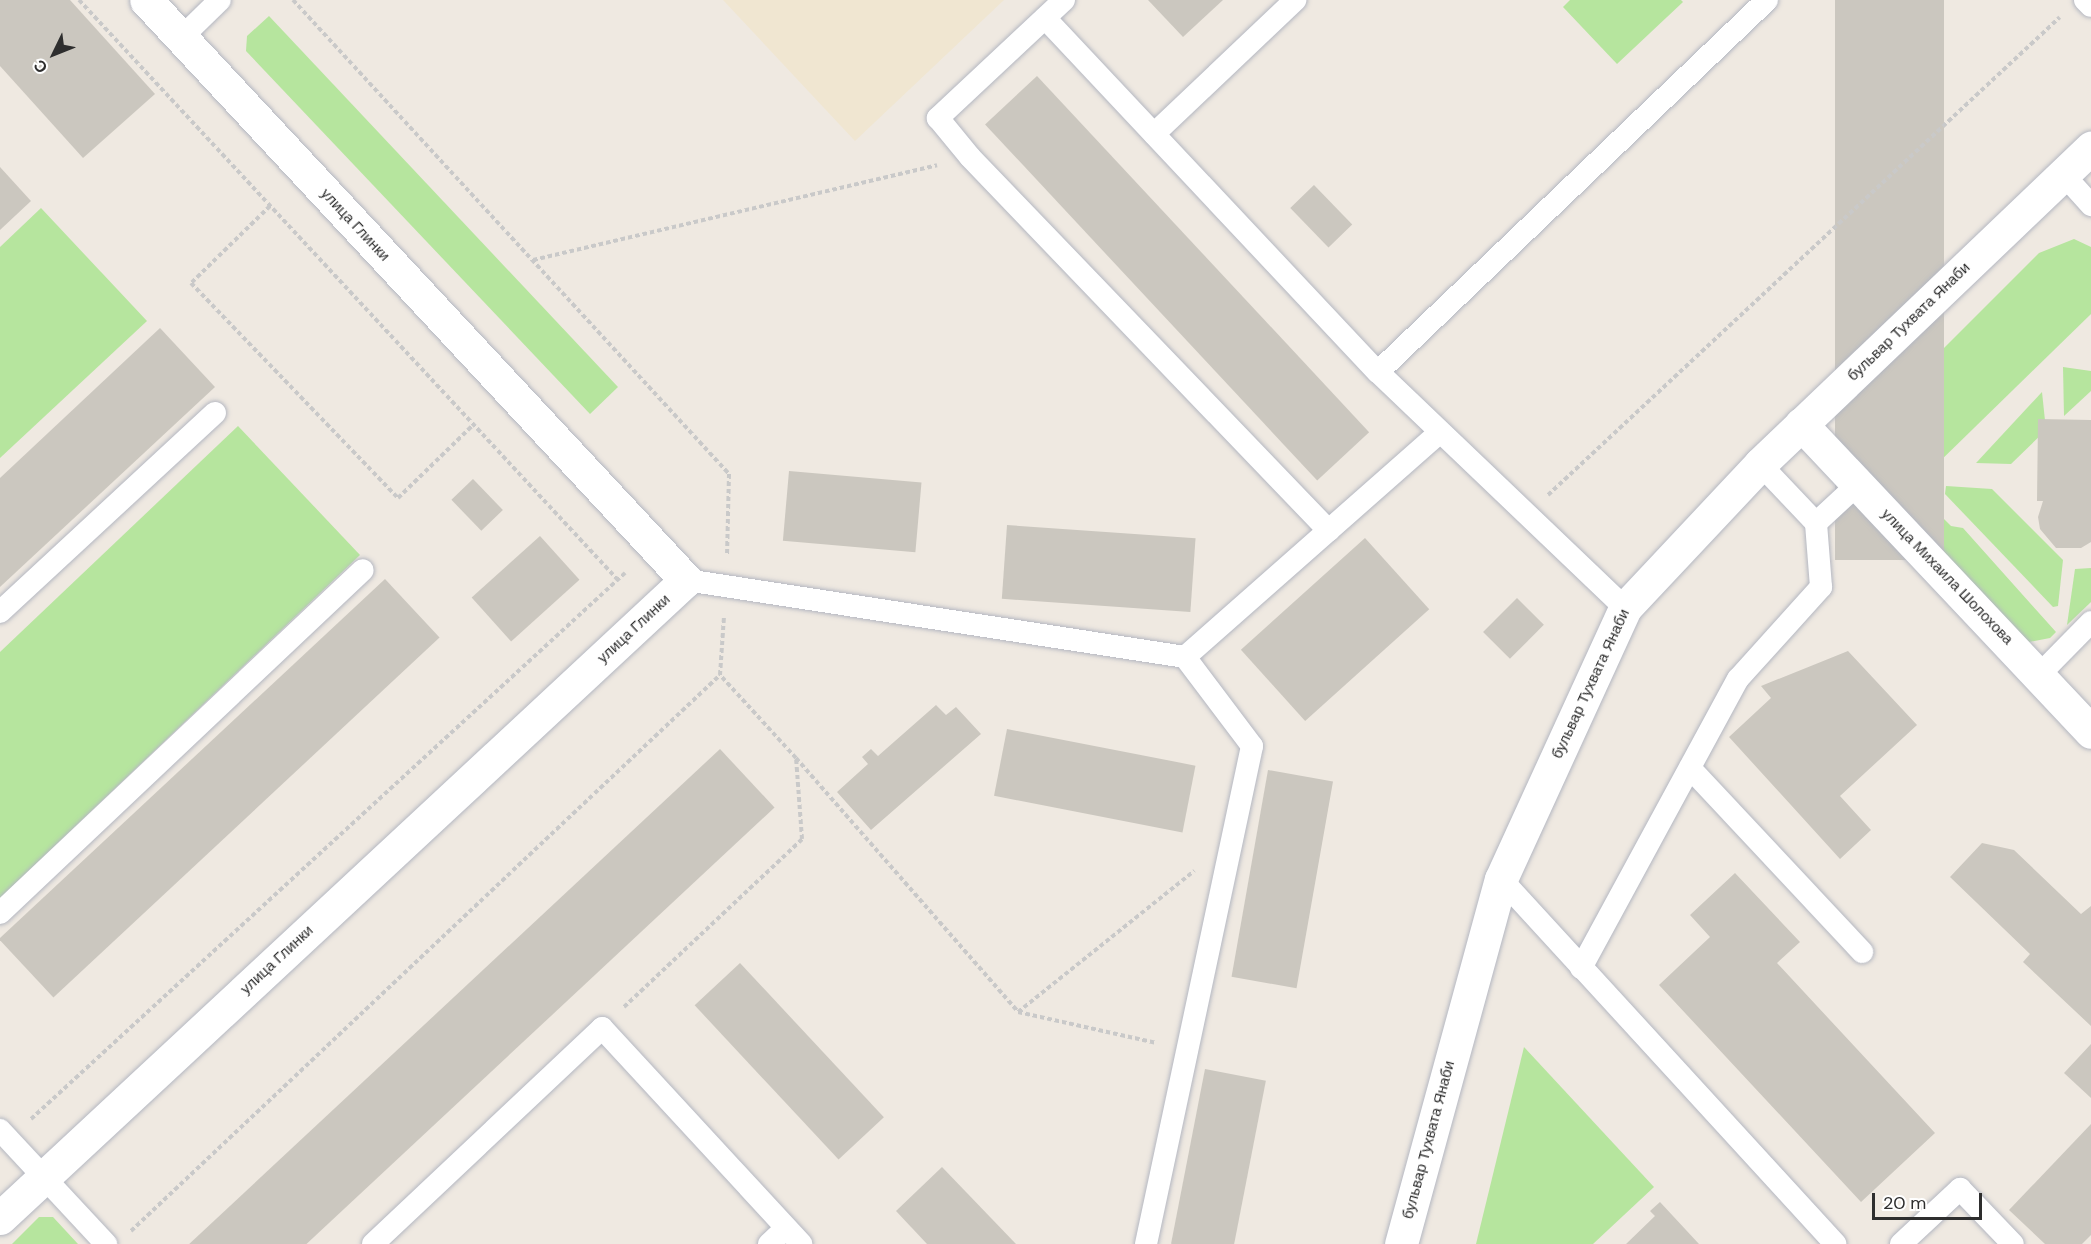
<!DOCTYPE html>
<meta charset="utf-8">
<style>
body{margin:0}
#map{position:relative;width:2091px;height:1244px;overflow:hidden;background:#efe9e1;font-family:"DM Sans",sans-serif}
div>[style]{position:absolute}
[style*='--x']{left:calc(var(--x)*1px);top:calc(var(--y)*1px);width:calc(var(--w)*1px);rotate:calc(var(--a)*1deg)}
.education>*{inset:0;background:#f0e6d1}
.green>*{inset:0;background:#b6e59e}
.building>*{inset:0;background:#cbc7bf;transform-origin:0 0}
.path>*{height:4px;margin-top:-2px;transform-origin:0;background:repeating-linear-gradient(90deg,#c9c9c9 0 4.5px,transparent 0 7.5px)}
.roads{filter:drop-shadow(0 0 2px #b4b7c1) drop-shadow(0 0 2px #b4b7c1)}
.service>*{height:22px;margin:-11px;padding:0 11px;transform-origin:11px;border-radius:11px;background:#fff}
.minor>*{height:33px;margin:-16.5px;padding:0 16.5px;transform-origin:16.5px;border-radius:16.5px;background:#fff}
.tertiary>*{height:33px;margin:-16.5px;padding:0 16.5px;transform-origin:16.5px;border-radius:16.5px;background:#fff}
.secondary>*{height:33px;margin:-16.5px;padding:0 16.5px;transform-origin:16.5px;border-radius:16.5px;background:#fff}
span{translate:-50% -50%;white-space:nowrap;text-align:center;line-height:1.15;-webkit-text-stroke:5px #fff;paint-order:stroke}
.street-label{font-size:15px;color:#2e2e2e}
.north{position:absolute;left:24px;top:24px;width:60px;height:60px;-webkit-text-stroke:4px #fff;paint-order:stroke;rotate:227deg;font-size:16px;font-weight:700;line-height:24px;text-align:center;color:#2e2e2e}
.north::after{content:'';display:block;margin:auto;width:21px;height:27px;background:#2e2e2e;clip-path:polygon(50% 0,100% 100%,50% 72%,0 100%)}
.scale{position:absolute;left:1872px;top:1193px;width:110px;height:27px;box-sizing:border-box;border:3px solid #2e2e2e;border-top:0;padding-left:8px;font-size:18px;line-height:21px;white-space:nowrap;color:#2e2e2e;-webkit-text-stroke:4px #fff;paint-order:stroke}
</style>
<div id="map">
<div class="education">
<div style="clip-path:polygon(723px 0,1004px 0,855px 141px)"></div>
</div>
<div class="green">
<div style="clip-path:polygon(1570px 0,1681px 0,1683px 2px,1617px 64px,1563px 7px)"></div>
<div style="clip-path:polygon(269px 16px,618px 387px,590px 414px,246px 51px,247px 36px)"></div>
<div style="clip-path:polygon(41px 208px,147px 321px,0 458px,0 247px)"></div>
<div style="clip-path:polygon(2074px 239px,2091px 247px,2091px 314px,1893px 507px,1851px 457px,1849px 443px,2039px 253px)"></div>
<div style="clip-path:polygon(2063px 367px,2091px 371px,2091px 391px,2064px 416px)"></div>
<div style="clip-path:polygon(2042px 392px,2046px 430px,2011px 464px,1976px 463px)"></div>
<div style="clip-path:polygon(238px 426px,360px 555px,0 898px,0 652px)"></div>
<div style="clip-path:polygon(1946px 486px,1992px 489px,2063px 560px,2058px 606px,2053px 607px,1945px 494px)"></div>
<div style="clip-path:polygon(1929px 504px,1951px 526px,1963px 528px,2056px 632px,2050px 638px,2029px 642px,1910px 525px)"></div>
<div style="clip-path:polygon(2091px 568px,2091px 602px,2067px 625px,2075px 569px)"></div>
<div style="clip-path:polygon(1524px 1047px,1654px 1187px,1593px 1244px,1476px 1244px)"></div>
<div style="clip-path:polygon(39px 1217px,53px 1217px,78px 1244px,12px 1244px)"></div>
</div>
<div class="building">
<div style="clip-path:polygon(0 0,70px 0,155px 94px,83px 158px,0 66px)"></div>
<div style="clip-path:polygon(1148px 0,1223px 0,1183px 37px)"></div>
<div style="left:1835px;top:0;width:109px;height:560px"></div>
<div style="left:1037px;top:76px;width:487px;height:71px;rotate:47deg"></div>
<div style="clip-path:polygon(0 167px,31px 201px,0 230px)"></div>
<div style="left:1314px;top:185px;width:55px;height:33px;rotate:46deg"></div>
<div style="clip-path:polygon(160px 328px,215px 387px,0 587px,0 478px)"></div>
<div style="clip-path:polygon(2038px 419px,2091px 420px,2091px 542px,2081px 548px,2056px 548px,2040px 529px,2038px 517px,2043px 501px,2037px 501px)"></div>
<div style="left:789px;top:471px;width:133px;height:70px;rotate:5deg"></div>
<div style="left:473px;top:479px;width:43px;height:30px;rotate:46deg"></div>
<div style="left:1007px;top:525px;width:189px;height:74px;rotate:4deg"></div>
<div style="left:540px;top:536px;width:59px;height:92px;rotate:48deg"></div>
<div style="left:1365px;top:538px;width:96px;height:167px;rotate:48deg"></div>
<div style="left:385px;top:579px;width:80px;height:528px;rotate:47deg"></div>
<div style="left:1517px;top:598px;width:38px;height:48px;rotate:45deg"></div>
<div style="clip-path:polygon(1848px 651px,1917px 725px,1840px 796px,1871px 830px,1840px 859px,1729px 737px,1771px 698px,1761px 686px)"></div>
<div style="clip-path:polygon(936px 705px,946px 715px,956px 707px,981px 734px,871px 830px,837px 792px,868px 764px,862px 757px,871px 749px,878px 756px)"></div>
<div style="left:1007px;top:729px;width:192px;height:68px;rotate:11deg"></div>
<div style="left:720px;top:749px;width:80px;height:729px;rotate:47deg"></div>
<div style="left:1268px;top:770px;width:66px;height:210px;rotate:10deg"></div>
<div style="clip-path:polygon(1982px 843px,2014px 850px,2081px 914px,2091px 906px,2091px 1026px,2023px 962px,2030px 954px,1950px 877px)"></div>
<div style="clip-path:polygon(1735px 873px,1800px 942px,1777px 963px,1935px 1133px,1861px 1202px,1659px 985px,1710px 937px,1690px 915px)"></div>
<div style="left:740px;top:963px;width:211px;height:62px;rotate:47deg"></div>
<div style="clip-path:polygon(2091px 1044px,2091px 1098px,2064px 1073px)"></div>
<div style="left:1205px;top:1069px;width:62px;height:178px;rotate:11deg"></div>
<div style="clip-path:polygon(2091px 1124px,2091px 1235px,2082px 1244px,2045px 1244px,2009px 1210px)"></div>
<div style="clip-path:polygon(942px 1167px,1016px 1244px,927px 1244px,896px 1211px)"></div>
<div style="clip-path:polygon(1660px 1202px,1699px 1244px,1626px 1244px,1655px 1216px,1650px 1211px)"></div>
</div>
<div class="path">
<div style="--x:79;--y:0;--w:792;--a:47.1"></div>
<div style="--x:293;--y:0;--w:644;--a:47.39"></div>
<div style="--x:729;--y:474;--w:81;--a:91.4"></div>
<div style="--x:270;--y:206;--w:110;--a:135.7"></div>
<div style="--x:191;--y:283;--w:298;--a:46.1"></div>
<div style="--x:398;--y:498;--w:105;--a:-44.2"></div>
<div style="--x:533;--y:260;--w:415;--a:-13.2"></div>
<div style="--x:1548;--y:495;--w:700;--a:-43.03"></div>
<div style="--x:796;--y:758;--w:337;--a:48.8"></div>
<div style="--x:1018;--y:1012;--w:142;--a:12.6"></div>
<div style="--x:624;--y:1007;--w:245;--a:-43.3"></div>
<div style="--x:802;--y:839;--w:81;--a:-94.2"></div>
<div style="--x:796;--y:758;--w:113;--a:-132.5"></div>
<div style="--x:1018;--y:1012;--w:226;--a:-38.7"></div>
<div style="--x:31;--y:1119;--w:807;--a:-42.59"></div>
<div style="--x:131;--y:1231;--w:810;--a:-43.35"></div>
<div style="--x:720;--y:675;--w:58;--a:-86.1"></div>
</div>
<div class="roads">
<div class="service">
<div style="--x:1064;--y:0;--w:173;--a:136.9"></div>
<div style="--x:938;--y:118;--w:50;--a:50.6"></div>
<div style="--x:970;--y:157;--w:518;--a:46.17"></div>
<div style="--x:2085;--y:0;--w:8;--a:45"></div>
<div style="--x:1045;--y:18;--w:486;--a:46.8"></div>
<div style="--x:181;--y:38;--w:54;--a:-44.3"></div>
<div style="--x:1154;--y:134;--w:195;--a:-43.5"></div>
<div style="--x:2063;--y:174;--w:42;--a:47.9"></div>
<div style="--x:1760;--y:464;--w:81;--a:46.5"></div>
<div style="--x:686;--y:580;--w:505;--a:8.77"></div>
<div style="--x:1185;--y:657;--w:339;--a:-41.4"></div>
<div style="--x:1625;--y:608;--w:342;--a:-136.3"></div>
<div style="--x:1378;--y:372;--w:538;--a:-43.72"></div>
<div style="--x:0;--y:612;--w:293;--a:-42.8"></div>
<div style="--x:2039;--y:675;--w:74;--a:-45.5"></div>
<div style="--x:1690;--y:768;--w:252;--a:46.9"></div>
<div style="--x:1501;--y:879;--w:495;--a:47.5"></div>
<div style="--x:0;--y:913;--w:499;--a:-43.4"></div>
<div style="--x:1581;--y:968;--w:329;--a:-61.5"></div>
<div style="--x:1738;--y:679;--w:124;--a:-47.9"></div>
<div style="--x:1821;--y:587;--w:64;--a:-94.5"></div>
<div style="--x:1816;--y:523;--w:57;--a:-42.9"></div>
<div style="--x:0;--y:1130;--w:156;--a:47.1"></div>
<div style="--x:373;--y:1244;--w:315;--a:-43.3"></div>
<div style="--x:602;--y:1028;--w:294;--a:47.3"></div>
<div style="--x:769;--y:1244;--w:23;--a:-43"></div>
<div style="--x:1146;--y:1244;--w:509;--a:-77.98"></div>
<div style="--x:1252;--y:746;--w:111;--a:-127"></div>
<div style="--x:1901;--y:1244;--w:81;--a:-43"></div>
<div style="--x:1960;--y:1189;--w:76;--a:46.1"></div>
</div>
<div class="minor">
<div style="--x:1801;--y:424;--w:423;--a:46.7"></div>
</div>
<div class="tertiary">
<div style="--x:0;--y:1218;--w:937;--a:-42.92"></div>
<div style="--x:686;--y:580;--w:792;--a:-132.95"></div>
</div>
<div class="secondary">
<div style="--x:1401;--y:1244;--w:378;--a:-74.7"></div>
<div style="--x:1501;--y:879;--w:298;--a:-65.4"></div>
<div style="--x:1625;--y:608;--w:197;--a:-46.8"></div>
<div style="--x:1760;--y:464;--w:458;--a:-43.7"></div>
</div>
</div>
<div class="street-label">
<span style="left:355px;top:225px;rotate:47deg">улица Глинки</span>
<span style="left:1909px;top:322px;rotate:-44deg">бульвар Тухвата Янаби</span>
<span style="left:1947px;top:577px;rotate:46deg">улица Михаила Шолохова</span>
<span style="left:634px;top:629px;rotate:-43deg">улица Глинки</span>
<span style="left:1591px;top:684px;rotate:-65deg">бульвар Тухвата Янаби</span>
<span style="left:277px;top:960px;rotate:-43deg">улица Глинки</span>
<span style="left:1429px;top:1140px;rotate:-75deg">бульвар Тухвата Янаби</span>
</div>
<div class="north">С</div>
<div class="scale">20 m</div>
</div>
